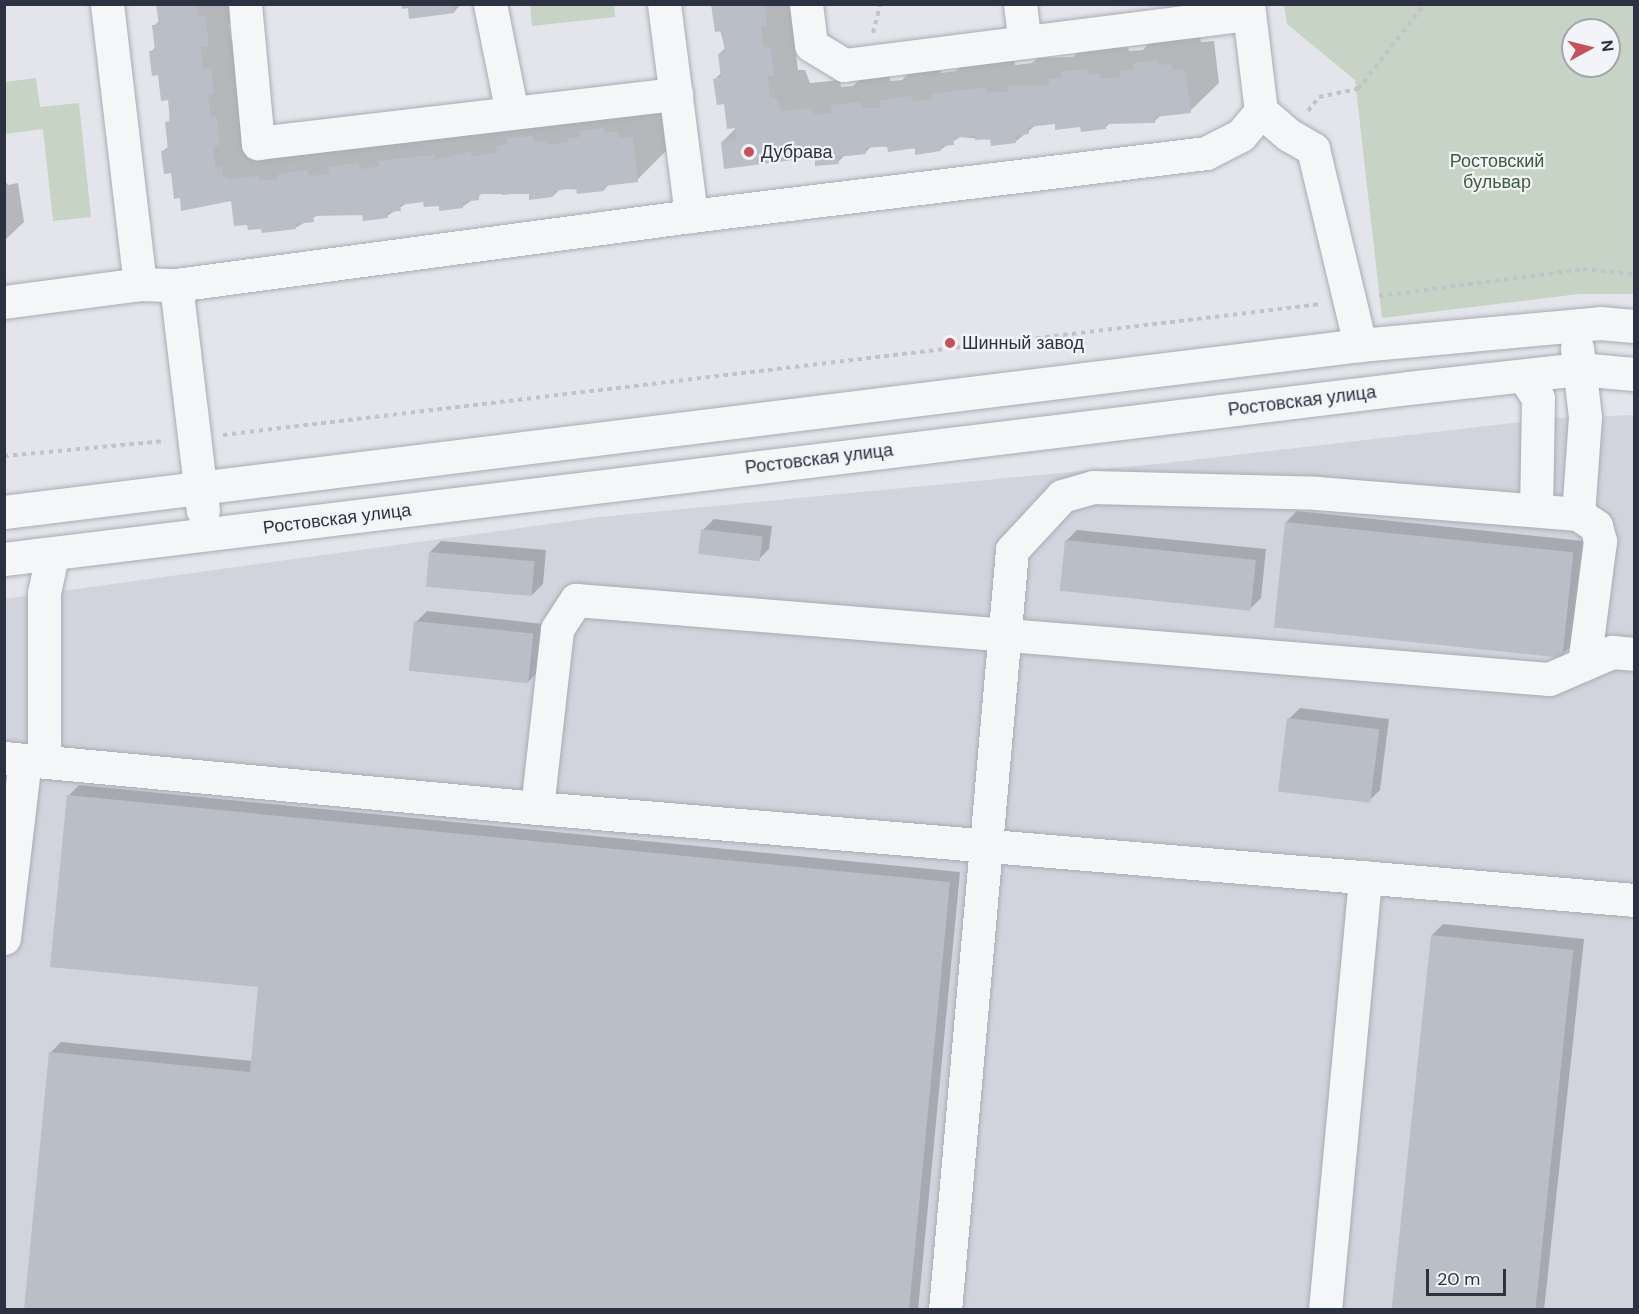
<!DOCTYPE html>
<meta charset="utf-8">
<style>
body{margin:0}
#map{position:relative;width:1639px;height:1314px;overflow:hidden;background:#e3e5ea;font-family:"DM Sans",sans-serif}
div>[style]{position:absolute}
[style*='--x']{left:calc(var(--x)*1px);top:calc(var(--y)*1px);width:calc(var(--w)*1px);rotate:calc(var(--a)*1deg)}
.built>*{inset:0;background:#d1d4dc}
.green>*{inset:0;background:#c7d3c4}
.shadow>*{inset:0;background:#0003}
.building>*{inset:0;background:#babec7;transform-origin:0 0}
.path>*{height:4px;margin-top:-2px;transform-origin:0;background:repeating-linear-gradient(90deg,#c1c3c8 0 4.5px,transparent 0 9px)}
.roads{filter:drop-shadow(0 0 2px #a8acb4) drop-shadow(0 0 2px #a8acb4)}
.minor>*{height:33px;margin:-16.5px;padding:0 16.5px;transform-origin:16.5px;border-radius:16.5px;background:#f5f6f8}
.dots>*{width:16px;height:16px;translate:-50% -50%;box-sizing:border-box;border:3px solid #f2f4f7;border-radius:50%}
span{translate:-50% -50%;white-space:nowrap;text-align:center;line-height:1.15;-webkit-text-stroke:4.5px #f2f4f7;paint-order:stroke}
.poi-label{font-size:18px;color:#2c3241}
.left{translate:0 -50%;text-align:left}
.park-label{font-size:18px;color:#3e5c3a}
.street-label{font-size:18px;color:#2c3241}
.frame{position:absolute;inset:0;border:6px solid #2c3241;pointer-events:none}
.north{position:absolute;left:1561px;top:18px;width:60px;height:60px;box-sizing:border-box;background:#f2f4f7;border:2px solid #a3a6ae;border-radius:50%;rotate:83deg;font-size:16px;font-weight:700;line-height:24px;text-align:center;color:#2c3241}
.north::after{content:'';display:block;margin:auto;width:21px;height:27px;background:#c6515b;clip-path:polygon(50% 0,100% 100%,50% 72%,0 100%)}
.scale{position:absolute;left:1426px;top:1269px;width:80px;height:27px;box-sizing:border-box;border:3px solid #2c3241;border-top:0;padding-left:8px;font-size:18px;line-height:21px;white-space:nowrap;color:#2c3241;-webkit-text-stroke:4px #f2f4f7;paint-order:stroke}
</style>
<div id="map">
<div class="built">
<div style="clip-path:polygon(1634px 415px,1634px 1309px,5px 1309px,4px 599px,600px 517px,1166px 463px,1556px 418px)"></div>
</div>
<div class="green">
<div style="clip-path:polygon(530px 5px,614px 5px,615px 17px,532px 26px)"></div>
<div style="clip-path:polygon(evenodd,1284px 5px,1634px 5px,1634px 294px,1579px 294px,1382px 318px,1355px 80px,1287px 24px,1284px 5px,1573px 30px,1609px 30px,1609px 66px,1573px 66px,1573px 30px)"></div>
<div style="clip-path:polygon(36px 78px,40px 107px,79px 103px,91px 217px,53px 221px,43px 129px,5px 134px,5px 82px)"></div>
</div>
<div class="shadow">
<div style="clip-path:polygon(158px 4px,235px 4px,237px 16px,229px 24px,231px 41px,239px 40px,244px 139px,661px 109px,666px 151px,637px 180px,610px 183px,604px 190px,560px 189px,553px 196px,530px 192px,502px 195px,502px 190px,486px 191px,462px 207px,425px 200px,407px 203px,387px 216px,320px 214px,295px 228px,248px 223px,232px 199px,181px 196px,163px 151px,169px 146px,170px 99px,151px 52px,156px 46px,154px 26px,160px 20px)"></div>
<div style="clip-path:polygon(403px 4px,461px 4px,454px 12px)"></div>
<div style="clip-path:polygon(713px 4px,790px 4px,798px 70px,805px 70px,810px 83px,840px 80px,841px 87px,853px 86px,862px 77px,890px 74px,890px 81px,902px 80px,910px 72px,940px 68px,941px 73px,956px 71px,961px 66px,1014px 59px,1015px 65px,1032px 63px,1038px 58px,1073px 57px,1079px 51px,1115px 41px,1116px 48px,1128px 46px,1129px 51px,1143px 50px,1150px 42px,1200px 36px,1201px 42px,1214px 41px,1219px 83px,1190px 111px,1161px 115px,1155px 121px,1111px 122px,1105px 128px,1056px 123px,1036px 125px,1015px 142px,960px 137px,940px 150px,872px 146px,865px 153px,845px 155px,838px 162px,722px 142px,736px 128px,715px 79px,722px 72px,719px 54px,725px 48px)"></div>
<div style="clip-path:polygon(4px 179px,8px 185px,18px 183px,24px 222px,4px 241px)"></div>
<div style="clip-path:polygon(1297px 511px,1583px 541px,1572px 645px,1561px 656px,1286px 522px)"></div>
<div style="clip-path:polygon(714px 519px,772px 526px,769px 549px,758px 560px,703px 530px)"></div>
<div style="clip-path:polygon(1077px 530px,1266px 549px,1261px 598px,1250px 609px,1066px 541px)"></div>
<div style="clip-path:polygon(441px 541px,546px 550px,543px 584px,532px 595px,430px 552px)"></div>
<div style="clip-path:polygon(427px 611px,543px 624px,538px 672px,527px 683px,416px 622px)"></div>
<div style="clip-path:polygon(1300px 708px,1389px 719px,1380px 790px,1369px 801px,1289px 719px)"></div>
<div style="clip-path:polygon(79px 785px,960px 872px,918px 1310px,25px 1310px,50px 1053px,61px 1042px,253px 1061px,260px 986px,68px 796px)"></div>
<div style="clip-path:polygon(1443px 924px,1584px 939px,1544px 1310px,1392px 1310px,1432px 935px)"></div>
</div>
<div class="building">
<div style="clip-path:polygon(156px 4px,197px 4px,199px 17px,205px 16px,209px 46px,201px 47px,203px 69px,211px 68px,214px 94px,208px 95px,211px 117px,217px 117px,220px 145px,213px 146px,215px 167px,222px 166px,223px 176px,229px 179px,259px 176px,259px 181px,269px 180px,278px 179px,278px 174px,308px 170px,309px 176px,330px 174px,329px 167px,359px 163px,359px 169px,369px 168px,379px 166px,378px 161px,434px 155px,434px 159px,445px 158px,471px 151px,471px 156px,497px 153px,496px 146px,507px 145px,507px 138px,533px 136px,534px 142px,547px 141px,547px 145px,568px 142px,568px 138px,580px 137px,580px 131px,604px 128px,605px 133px,618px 132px,618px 138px,633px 137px,638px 182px,604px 186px,604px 191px,577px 194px,576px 188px,553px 191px,553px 197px,529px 200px,529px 194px,479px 194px,479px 200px,462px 202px,463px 208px,439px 211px,439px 206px,424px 207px,423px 202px,400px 205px,401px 211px,387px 212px,388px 218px,363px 221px,362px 215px,313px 216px,314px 222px,295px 224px,296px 229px,262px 233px,261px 229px,248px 230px,247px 225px,234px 226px,231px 201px,181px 211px,180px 198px,174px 199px,171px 173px,164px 174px,161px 151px,168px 150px,165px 122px,170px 121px,168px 100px,161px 101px,158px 75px,152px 76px,149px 51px,155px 50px,152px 25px,159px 25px)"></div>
<div style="clip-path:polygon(402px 4px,453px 4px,454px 13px,409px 19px,408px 8px,402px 9px)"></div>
<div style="clip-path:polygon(711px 4px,765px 4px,767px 26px,761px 27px,763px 47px,771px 47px,774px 76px,768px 76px,770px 98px,776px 98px,782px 111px,812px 108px,813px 115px,832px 113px,831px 105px,861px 102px,862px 109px,881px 107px,880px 100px,912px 96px,912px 101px,932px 99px,931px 94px,986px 87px,987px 93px,1008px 91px,1007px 86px,1050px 85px,1049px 79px,1061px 78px,1061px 72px,1087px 69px,1087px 75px,1100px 74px,1100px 79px,1121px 77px,1120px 71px,1134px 69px,1133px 63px,1158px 60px,1159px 65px,1171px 64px,1172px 70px,1185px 69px,1191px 113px,1155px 117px,1155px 123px,1105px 124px,1106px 129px,1081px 132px,1080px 127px,1055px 130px,1055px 124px,1028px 127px,1029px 134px,1015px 136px,1016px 143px,991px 146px,990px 139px,975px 140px,975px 136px,953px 138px,954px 145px,940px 146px,941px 151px,915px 155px,915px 148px,888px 152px,887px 146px,865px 148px,866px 154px,838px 157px,839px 164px,815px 166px,815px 160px,801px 159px,724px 169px,721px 142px,736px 140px,735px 128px,727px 129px,724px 104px,717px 105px,713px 79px,721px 78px,718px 54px,725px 53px,722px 31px,715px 32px)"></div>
<div style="left:1285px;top:522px;width:290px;height:106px;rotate:6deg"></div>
<div style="left:701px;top:529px;width:62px;height:25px;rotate:7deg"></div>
<div style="left:1065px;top:540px;width:192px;height:51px;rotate:6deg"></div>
<div style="left:429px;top:552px;width:106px;height:35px;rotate:5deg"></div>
<div style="left:414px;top:621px;width:120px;height:50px;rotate:6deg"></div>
<div style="left:1287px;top:718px;width:93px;height:74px;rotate:7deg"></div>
<div style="clip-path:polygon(67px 795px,950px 882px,909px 1310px,24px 1310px,49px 1052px,250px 1072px,258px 987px,50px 967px)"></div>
<div style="left:1431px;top:935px;width:143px;height:377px;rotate:6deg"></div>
</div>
<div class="path">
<div style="--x:873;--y:33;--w:30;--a:-76"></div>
<div style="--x:1308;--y:111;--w:18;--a:-52"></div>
<div style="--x:1319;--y:97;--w:40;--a:-12"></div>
<div style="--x:1358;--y:89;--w:108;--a:-51.8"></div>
<div style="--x:1379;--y:296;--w:206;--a:-7.5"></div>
<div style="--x:1583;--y:269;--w:51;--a:5.6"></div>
<div style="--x:223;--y:435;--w:1106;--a:-6.8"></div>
<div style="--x:4;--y:456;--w:162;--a:-5.3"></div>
</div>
<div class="roads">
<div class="minor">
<div style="--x:107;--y:4;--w:282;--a:83.3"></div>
<div style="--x:245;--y:4;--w:140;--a:84.7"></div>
<div style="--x:258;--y:143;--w:421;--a:-6.7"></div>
<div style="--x:490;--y:4;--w:111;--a:78.6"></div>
<div style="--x:664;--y:4;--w:214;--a:82.7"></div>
<div style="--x:806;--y:4;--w:41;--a:83"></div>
<div style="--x:811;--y:45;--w:39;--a:31"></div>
<div style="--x:844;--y:65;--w:408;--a:-7.2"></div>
<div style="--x:1020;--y:4;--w:38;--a:83"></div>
<div style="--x:1248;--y:4;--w:108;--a:83.1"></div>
<div style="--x:1261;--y:111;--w:37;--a:41"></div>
<div style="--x:1289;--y:135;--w:28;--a:30"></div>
<div style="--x:1313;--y:149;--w:202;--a:76.5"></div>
<div style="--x:176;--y:285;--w:520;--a:-7.63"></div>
<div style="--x:691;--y:216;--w:519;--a:-6.97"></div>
<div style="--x:1206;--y:153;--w:39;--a:-27"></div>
<div style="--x:1241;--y:135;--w:31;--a:-50"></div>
<div style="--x:4;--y:302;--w:137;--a:-7.5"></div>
<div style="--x:140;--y:284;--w:36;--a:2"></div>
<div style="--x:176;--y:285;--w:227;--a:83.2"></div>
<div style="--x:1577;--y:348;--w:69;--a:83.4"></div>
<div style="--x:1585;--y:417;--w:97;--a:94.1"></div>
<div style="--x:1524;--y:376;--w:26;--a:58"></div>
<div style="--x:1538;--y:398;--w:112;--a:91"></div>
<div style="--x:4;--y:512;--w:1366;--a:-7.02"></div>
<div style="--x:1360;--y:345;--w:241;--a:-5.2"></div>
<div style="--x:1600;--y:323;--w:34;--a:5"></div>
<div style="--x:4;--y:559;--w:1414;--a:-6.94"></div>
<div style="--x:1408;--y:388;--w:172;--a:-6.3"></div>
<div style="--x:1579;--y:369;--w:55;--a:5.2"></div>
<div style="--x:4;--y:758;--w:535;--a:5.36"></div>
<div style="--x:537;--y:808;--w:1101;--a:4.79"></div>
<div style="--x:44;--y:761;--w:168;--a:-90"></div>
<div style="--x:44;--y:593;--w:40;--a:-78"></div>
<div style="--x:537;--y:808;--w:180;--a:-83.6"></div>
<div style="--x:557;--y:629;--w:35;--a:-57"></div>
<div style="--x:576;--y:600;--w:976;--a:4.64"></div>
<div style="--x:1549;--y:679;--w:69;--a:-23.2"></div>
<div style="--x:1612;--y:652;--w:22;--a:5"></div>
<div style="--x:4;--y:938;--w:179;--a:-83.3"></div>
<div style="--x:945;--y:1310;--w:763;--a:-84.96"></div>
<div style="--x:1012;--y:550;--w:74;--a:-47.2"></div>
<div style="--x:1062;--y:496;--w:32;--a:-16"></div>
<div style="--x:1093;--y:487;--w:224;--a:1.5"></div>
<div style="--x:1317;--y:493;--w:262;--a:4.6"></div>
<div style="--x:1578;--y:514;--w:22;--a:34"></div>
<div style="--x:1596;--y:526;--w:16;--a:75"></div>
<div style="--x:1600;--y:541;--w:124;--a:97.4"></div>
<div style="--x:1325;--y:1310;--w:435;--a:-84.7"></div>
</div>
</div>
<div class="dots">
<div style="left:749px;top:152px;background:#c6515b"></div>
<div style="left:950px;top:343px;background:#c6515b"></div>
</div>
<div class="poi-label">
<span class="left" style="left:761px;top:152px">Дубрава</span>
<span class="left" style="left:962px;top:343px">Шинный завод</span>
</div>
<div class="park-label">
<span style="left:1497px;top:172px">Ростовский<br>бульвар</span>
</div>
<div class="street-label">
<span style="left:1302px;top:401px;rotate:-7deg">Ростовская улица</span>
<span style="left:819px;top:459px;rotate:-7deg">Ростовская улица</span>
<span style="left:337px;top:519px;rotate:-7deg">Ростовская улица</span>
</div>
<div class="frame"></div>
<div class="north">N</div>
<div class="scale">20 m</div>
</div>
